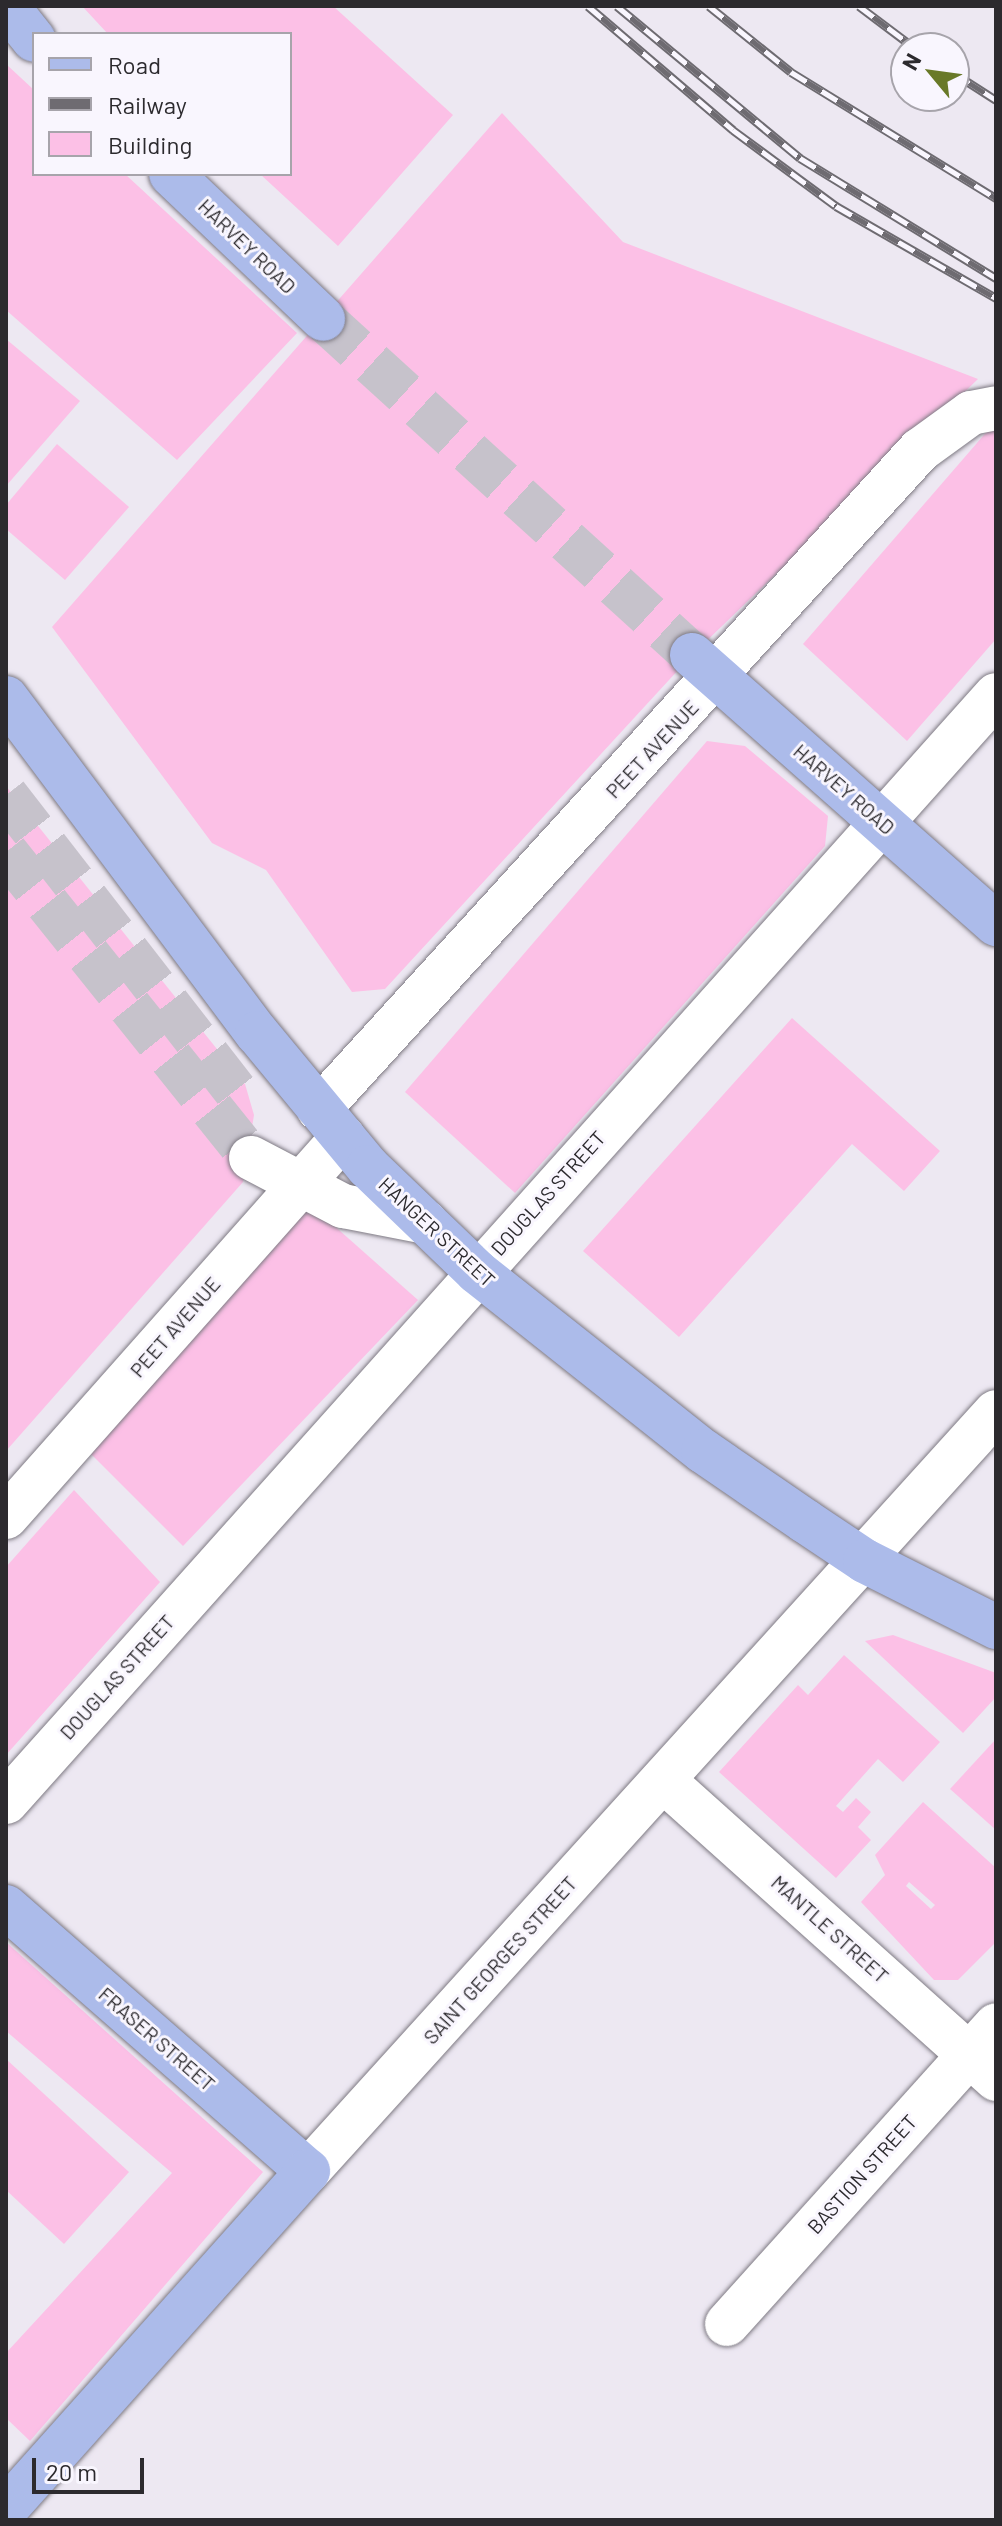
<!DOCTYPE html>
<style>
body{margin:0}
#map{position:relative;width:1002px;height:2526px;overflow:hidden;background:#ede8f2;font-family:Barlow,sans-serif}
div>[style]{position:absolute}
[style*='--x']{left:calc(var(--x)*1px);top:calc(var(--y)*1px);width:calc(var(--w)*1px);rotate:calc(var(--a)*1deg)}
.building>*{inset:0;background:#fcc0e6}
.minor-tunnel>*{height:44px;margin-top:-22px;transform-origin:0;background:repeating-linear-gradient(90deg,#c6c2cb 0 44px,transparent 0 66px)}
.major-tunnel>*{height:44px;margin-top:-22px;transform-origin:0;background:repeating-linear-gradient(90deg,#c6c2cb 0 44px,transparent 0 66px)}
.roads{filter:drop-shadow(0 0 2px #7e7a83) drop-shadow(0 0 2px #7e7a83)}
.minor>*{height:44px;margin:-22px;padding:0 22px;transform-origin:22px;border-radius:22px;background:#fff}
.major>*{height:44px;margin:-22px;padding:0 22px;transform-origin:22px;border-radius:22px;background:#acbbea}
.rail>*{height:9px;margin-top:-4.5px;transform-origin:0;background:repeating-linear-gradient(90deg,#f9f6fe 0 18px,#6e6b71 0 36px);box-sizing:border-box;border-block:2px solid #6e6b71}
span{translate:-50% -50%;white-space:nowrap;text-align:center;line-height:1.15;-webkit-text-stroke:6px #f9f6fe;paint-order:stroke}
.street-label{font-size:20px;color:#2c2a2e}
.frame{position:absolute;inset:0;border:8px solid #2c2a2e;pointer-events:none}
.legend{position:absolute;left:32px;top:32px;width:260px;height:144px;box-sizing:border-box;background:#f9f6fe;border:2px solid #a7a4ab;margin:0;padding:10px 14px;list-style:none;font-size:24px;color:#2c2a2e}
.legend li{display:flex;align-items:center;gap:16px;height:40px}
.legend b{width:40px;border:2px solid #a7a4ab}
.north{position:absolute;left:890px;top:32px;width:80px;height:80px;box-sizing:border-box;background:#f9f6fe;border:2px solid #a7a4ab;border-radius:50%;rotate:299deg;font-size:22px;font-weight:700;line-height:32px;text-align:center;color:#2c2a2e}
.north::after{content:'';display:block;margin:auto;width:28px;height:36px;background:#697928;clip-path:polygon(50% 0,100% 100%,50% 72%,0 100%)}
.scale{position:absolute;left:32px;top:2458px;width:112px;height:36px;box-sizing:border-box;border:4px solid #2c2a2e;border-top:0;padding-left:10px;font-size:24px;line-height:28px;white-space:nowrap;color:#2c2a2e;-webkit-text-stroke:6px #f9f6fe;paint-order:stroke}
</style>
<div id="map">
<div class="building">
<div style="clip-path:polygon(82px 6px,333px 6px,453px 115px,338px 246px,260px 174px,290px 174px,290px 34px,108px 34px)"></div>
<div style="clip-path:polygon(6px 64px,34px 90px,34px 174px,125px 174px,297px 333px,177px 460px,6px 310px)"></div>
<div style="clip-path:polygon(502px 113px,623px 242px,978px 379px,692px 655px,385px 989px,352px 992px,266px 870px,212px 843px,52px 627px)"></div>
<div style="clip-path:polygon(6px 339px,80px 401px,6px 486px)"></div>
<div style="clip-path:polygon(996px 421px,996px 639px,907px 741px,803px 644px)"></div>
<div style="clip-path:polygon(57px 444px,129px 507px,65px 580px,6px 529px,6px 505px)"></div>
<div style="clip-path:polygon(707px 741px,745px 746px,828px 816px,825px 846px,515px 1193px,405px 1092px)"></div>
<div style="clip-path:polygon(6px 786px,245px 1084px,254px 1115px,243px 1182px,6px 1451px)"></div>
<div style="clip-path:polygon(792px 1018px,940px 1151px,904px 1191px,852px 1144px,679px 1337px,583px 1251px)"></div>
<div style="clip-path:polygon(295px 1191px,418px 1300px,183px 1546px,85px 1448px)"></div>
<div style="clip-path:polygon(74px 1490px,160px 1582px,6px 1755px,6px 1567px)"></div>
<div style="clip-path:polygon(893px 1635px,996px 1673px,996px 1697px,963px 1733px,865px 1641px)"></div>
<div style="clip-path:polygon(844px 1655px,940px 1742px,903px 1782px,878px 1759px,836px 1806px,843px 1812px,856px 1798px,871px 1812px,858px 1827px,871px 1840px,836px 1878px,719px 1772px,798px 1685px,808px 1695px)"></div>
<div style="clip-path:polygon(996px 1739px,996px 1830px,950px 1789px)"></div>
<div style="clip-path:polygon(evenodd,923px 1802px,996px 1868px,996px 1942px,958px 1980px,934px 1980px,861px 1902px,885px 1875px,875px 1855px,923px 1802px,909px 1882px,935px 1905px,931px 1909px,906px 1886px,909px 1882px)"></div>
<div style="clip-path:polygon(6px 1942px,263px 2172px,30px 2441px,6px 2418px,6px 2353px,172px 2173px,6px 2031px)"></div>
<div style="clip-path:polygon(6px 2059px,129px 2172px,64px 2244px,6px 2190px)"></div>
</div>
<div class="minor-tunnel">
<div style="--x:6;--y:795;--w:376;--a:52.2"></div>
<div style="--x:6;--y:852;--w:392;--a:51.3"></div>
</div>
<div class="major-tunnel">
<div style="--x:323;--y:319;--w:499;--a:42.3"></div>
</div>
<div class="roads">
<div class="minor">
<div style="--x:319;--y:1109;--w:892;--a:-47.64"></div>
<div style="--x:920;--y:450;--w:63;--a:-36"></div>
<div style="--x:971;--y:413;--w:25;--a:-11"></div>
<div style="--x:251;--y:1158;--w:104;--a:27.6"></div>
<div style="--x:343;--y:1206;--w:84;--a:11"></div>
<div style="--x:6;--y:1517;--w:508;--a:-48.43"></div>
<div style="--x:663;--y:1780;--w:448;--a:41.9"></div>
<div style="--x:6;--y:1802;--w:1485;--a:-48.19"></div>
<div style="--x:308;--y:2171;--w:1024;--a:-47.81"></div>
<div style="--x:727;--y:2324;--w:402;--a:-48"></div>
</div>
<div class="major">
<div style="--x:7;--y:6;--w:43;--a:51.5"></div>
<div style="--x:171;--y:174;--w:210;--a:43.6"></div>
<div style="--x:692;--y:655;--w:406;--a:41.5"></div>
<div style="--x:6;--y:698;--w:419;--a:53.2"></div>
<div style="--x:257;--y:1033;--w:174;--a:50.4"></div>
<div style="--x:368;--y:1167;--w:151;--a:43.9"></div>
<div style="--x:477;--y:1272;--w:288;--a:38.4"></div>
<div style="--x:703;--y:1451;--w:124;--a:34.5"></div>
<div style="--x:805;--y:1521;--w:72;--a:33.7"></div>
<div style="--x:865;--y:1561;--w:147;--a:26.7"></div>
<div style="--x:6;--y:1907;--w:401;--a:41.2"></div>
<div style="--x:308;--y:2171;--w:453;--a:131.8"></div>
</div>
</div>
<div class="rail">
<div style="--x:588;--y:6;--w:191;--a:40.5"></div>
<div style="--x:733;--y:130;--w:128;--a:36.4"></div>
<div style="--x:836;--y:206;--w:185;--a:29.9"></div>
<div style="--x:617;--y:6;--w:238;--a:39.7"></div>
<div style="--x:800;--y:158;--w:230;--a:31.5"></div>
<div style="--x:709;--y:6;--w:105;--a:38.8"></div>
<div style="--x:791;--y:72;--w:241;--a:31.6"></div>
<div style="--x:859;--y:6;--w:70;--a:36.9"></div>
<div style="--x:954;--y:73;--w:50;--a:32.7"></div>
</div>
<div class="street-label">
<span style="left:247px;top:246px;rotate:44deg">HARVEY ROAD</span>
<span style="left:652px;top:749px;rotate:-47deg">PEET AVENUE</span>
<span style="left:844px;top:789px;rotate:41deg">HARVEY ROAD</span>
<span style="left:548px;top:1193px;rotate:-48deg">DOUGLAS STREET</span>
<span style="left:437px;top:1232px;rotate:43deg">HANGER STREET</span>
<span style="left:175px;top:1327px;rotate:-49deg">PEET AVENUE</span>
<span style="left:117px;top:1677px;rotate:-48deg">DOUGLAS STREET</span>
<span style="left:830px;top:1929px;rotate:42deg">MANTLE STREET</span>
<span style="left:500px;top:1960px;rotate:-48deg">SAINT GEORGES STREET</span>
<span style="left:157px;top:2039px;rotate:41deg">FRASER STREET</span>
<span style="left:862px;top:2174px;rotate:-48deg">BASTION STREET</span>
</div>
<div class="frame"></div>
<ul class="legend">
<li><b style="height:10px;background:#acbbea"></b>Road</li>
<li><b style="height:10px;background:#6e6b71"></b>Railway</li>
<li><b style="height:22px;background:#fcc0e6"></b>Building</li>
</ul>
<div class="north">N</div>
<div class="scale">20 m</div>
</div>
